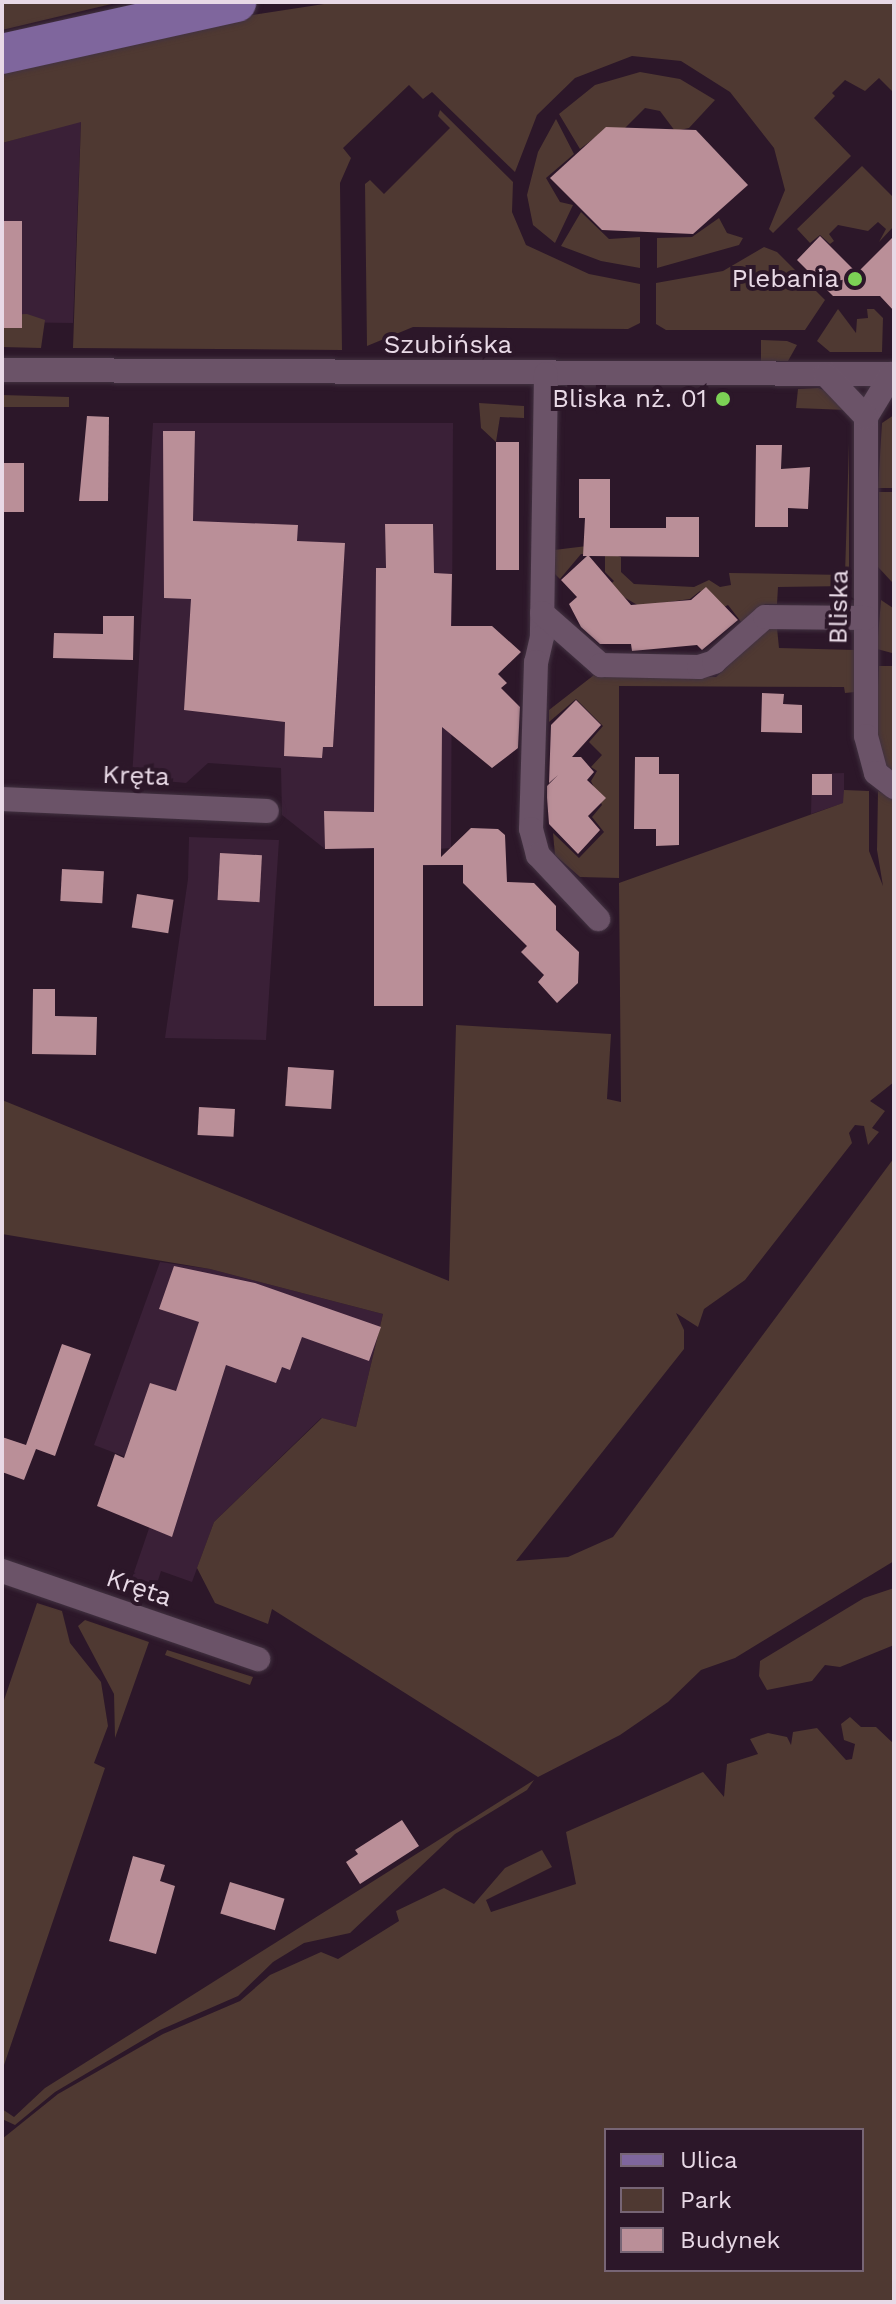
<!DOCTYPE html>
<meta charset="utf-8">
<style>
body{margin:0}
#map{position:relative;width:896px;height:2304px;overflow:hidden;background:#2c1729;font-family:"Work Sans",sans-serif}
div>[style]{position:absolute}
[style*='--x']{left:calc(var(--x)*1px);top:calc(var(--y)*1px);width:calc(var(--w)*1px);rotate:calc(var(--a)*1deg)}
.built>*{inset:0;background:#3a2037}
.green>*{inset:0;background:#4f3932}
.building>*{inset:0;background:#ba8f98;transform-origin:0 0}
.roads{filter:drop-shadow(0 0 2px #423241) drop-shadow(0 0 2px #423241)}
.minor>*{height:24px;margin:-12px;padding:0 12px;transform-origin:12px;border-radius:12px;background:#6b5368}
.primary>*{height:40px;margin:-20px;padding:0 20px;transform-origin:20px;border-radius:20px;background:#7f669d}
.dots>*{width:22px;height:22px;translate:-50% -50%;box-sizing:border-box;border:4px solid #2c1729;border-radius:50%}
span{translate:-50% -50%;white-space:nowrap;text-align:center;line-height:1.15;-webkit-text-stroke:8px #2c1729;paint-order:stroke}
.poi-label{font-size:26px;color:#e8d9e6}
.right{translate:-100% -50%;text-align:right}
.street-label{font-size:26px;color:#e8d9e6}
.frame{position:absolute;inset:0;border:4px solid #e8d9e6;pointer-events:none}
.legend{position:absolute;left:604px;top:2128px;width:260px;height:144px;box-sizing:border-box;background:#2c1729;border:2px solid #776575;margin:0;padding:10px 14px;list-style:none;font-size:24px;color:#e8d9e6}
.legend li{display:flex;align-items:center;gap:16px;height:40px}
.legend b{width:40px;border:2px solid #776575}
</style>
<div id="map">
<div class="built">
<div style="clip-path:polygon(81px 121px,73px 323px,2px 322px,2px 143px)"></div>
<div style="clip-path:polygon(153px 423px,453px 423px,451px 848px,438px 849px,438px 865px,423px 866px,423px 1006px,374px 1006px,374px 849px,325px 849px,282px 815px,281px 768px,208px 763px,186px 783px,132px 778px)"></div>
<div style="clip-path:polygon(844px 773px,844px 803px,811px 814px,812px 774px)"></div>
<div style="clip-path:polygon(189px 837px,279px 840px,266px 1040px,165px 1038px,188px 879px)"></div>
<div style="clip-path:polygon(160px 1262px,210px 1269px,383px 1314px,356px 1427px,321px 1418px,214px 1522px,192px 1582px,161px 1571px,155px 1590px,131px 1581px,168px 1473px,94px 1445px)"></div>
</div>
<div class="green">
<div style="clip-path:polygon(2px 2px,120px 2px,2px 30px)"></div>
<div style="clip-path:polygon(337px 2px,894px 2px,894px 93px,879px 78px,865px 91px,845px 80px,832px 93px,835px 96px,814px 118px,851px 156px,773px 233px,769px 229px,785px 190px,774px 148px,730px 92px,681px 61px,632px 56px,575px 78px,537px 115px,515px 172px,432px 92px,423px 99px,409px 85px,343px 148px,351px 158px,340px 183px,342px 350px,73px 348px,81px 122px,2px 143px,2px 71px,208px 22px)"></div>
<div style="clip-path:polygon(640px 72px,680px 79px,715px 100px,689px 128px,675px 131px,660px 111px,645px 108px,624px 129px,606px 129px,580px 149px,559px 114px,595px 85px)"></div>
<div style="clip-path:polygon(440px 110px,513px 182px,512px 212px,526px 245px,589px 274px,640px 284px,640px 323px,628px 329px,413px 327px,367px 346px,365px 184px,370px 180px,384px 194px,450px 128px,438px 116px)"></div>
<div style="clip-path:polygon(556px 119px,574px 154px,546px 178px,560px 202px,573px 205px,555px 243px,533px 225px,527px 195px,538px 152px)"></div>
<div style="clip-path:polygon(862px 166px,894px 198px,894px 226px,879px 242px,886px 229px,878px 222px,868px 231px,838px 225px,829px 234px,834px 241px,830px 244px,820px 235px,810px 243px,797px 229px)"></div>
<div style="clip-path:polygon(581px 212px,609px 239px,640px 237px,640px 268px,601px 261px,561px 246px)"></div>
<div style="clip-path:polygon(719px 218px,727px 233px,743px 238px,739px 245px,657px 268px,657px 238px,692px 237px)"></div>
<div style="clip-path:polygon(764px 247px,777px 252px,825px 300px,805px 330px,666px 330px,656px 324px,656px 283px,723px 271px)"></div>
<div style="clip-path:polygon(838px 309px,856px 333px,857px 319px,868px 318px,867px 309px,874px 309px,883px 318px,882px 352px,830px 352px,817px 341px)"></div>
<div style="clip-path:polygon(27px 314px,45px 320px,41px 348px,2px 347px,2px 315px)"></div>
<div style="clip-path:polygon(761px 340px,787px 341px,797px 345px,788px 361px,761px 361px)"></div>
<div style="clip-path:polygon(818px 388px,827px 391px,847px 410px,796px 408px,798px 389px)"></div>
<div style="clip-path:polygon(2px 395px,69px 397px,69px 407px,2px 407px)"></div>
<div style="clip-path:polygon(479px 403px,524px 406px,524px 418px,500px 417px,496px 442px,481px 428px)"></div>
<div style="clip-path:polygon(894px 415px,894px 488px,878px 488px,882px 423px)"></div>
<div style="clip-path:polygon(849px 443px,849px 586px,778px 587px,777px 604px,765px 604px,718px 651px,742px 623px,728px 605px,720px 609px,700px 591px,690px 599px,639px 606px,607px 587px,614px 581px,605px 572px,605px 555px,581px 554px,560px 579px,555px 574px,554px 550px,587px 546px,621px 557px,621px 572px,634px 584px,694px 587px,709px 580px,720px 587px,731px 585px,729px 573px,845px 575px)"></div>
<div style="clip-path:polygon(879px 492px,893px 492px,892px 582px,878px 567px)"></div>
<div style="clip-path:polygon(881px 600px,893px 608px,892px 653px,877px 649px)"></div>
<div style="clip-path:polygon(769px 628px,777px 628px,779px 648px,856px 650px,855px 692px,845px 693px,844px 687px,619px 686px,619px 878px,580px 877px,555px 855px,553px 833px,579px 858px,604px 832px,592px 817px,602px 805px,591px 781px,597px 771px,591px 767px,602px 755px,589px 742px,603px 726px,576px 699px,549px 722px,549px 710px,594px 675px,716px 677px)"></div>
<div style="clip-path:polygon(879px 666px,892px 666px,894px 777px,875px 747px)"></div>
<div style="clip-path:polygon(844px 790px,869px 791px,869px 851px,883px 886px,877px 850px,878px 791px,894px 799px,894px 1082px,870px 1101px,885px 1111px,872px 1128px,879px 1132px,868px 1145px,864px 1126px,855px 1125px,849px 1133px,852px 1143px,745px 1280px,704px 1309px,698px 1327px,676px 1313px,684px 1330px,684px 1349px,516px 1561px,568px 1557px,613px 1537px,894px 1158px,894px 1561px,735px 1658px,701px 1670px,668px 1702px,620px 1735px,538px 1777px,272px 1609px,268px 1624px,215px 1603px,197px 1568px,214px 1522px,322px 1418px,356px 1427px,383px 1314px,210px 1269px,2px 1234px,2px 1100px,449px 1281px,456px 1025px,611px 1034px,607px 1099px,621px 1102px,619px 883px,843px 803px)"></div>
<div style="clip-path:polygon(894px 1588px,894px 1645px,840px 1667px,825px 1665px,812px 1681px,767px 1690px,759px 1676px,760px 1661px,864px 1598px)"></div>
<div style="clip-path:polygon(37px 1603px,62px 1611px,70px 1643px,101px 1682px,108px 1726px,94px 1763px,105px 1768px,2px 2071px,2px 1706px)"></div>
<div style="clip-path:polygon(85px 1620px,149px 1642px,115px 1738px,114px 1694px,78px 1626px)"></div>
<div style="clip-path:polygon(167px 1650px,253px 1677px,250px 1685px,165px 1655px)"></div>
<div style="clip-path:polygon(evenodd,850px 1717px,861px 1727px,876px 1727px,894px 1744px,894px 2302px,2px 2302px,2px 2139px,58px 2094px,163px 2034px,240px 2001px,270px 1975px,321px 1952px,338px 1959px,399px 1921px,396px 1911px,444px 1888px,474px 1904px,505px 1868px,542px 1850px,552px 1867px,486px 1900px,491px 1912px,576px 1884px,566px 1832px,703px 1772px,724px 1797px,727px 1764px,758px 1754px,750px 1739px,768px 1733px,787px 1737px,791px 1745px,793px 1732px,817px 1728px,846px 1760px,852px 1759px,855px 1744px,844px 1740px,841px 1724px,850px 1717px,606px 2130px,862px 2130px,862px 2270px,606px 2270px,606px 2130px)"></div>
<div style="clip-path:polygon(534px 1780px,527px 1790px,455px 1834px,350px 1933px,304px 1943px,273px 1962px,238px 1996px,160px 2030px,55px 2092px,15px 2125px,2px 2119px,2px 2109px,14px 2117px,45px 2088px)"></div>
</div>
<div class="building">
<div style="clip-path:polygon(606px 127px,696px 130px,748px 185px,693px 234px,602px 230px,550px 178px)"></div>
<div style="left:2px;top:221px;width:20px;height:107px"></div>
<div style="clip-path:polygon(820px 236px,857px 273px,894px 236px,894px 311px,880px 296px,833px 296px,797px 260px)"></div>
<div style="clip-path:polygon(87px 416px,109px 417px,108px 501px,79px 501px)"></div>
<div style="clip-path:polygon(163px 431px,195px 431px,193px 521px,298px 525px,297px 541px,345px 543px,333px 747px,323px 747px,322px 758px,284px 756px,285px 722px,184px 710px,191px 599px,164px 598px)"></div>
<div style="left:519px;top:442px;width:128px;height:23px;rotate:90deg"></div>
<div style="clip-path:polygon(756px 445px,782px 445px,781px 469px,810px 467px,808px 509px,788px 508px,788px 527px,755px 527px)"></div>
<div style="left:2px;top:463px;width:22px;height:49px"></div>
<div style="clip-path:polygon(579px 479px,610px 479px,610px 528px,666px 528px,666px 517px,699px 517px,699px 557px,589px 556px,631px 605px,691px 600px,706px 587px,738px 620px,702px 650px,697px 645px,632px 651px,631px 644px,600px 644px,581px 627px,569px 604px,577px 597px,561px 580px,587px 556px,583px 556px,585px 518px,579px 518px)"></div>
<div style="clip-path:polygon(385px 524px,433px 524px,434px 573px,452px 574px,451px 626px,492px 626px,521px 652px,498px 674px,507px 683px,501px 688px,520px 707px,518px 748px,492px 768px,442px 727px,441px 857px,471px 828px,498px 829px,505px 835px,507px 882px,534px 883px,556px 906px,556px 930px,579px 952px,578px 983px,557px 1003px,538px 982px,544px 975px,521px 952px,527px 946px,463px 883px,463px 865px,423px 865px,423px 1006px,374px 1006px,374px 848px,325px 849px,324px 811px,374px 812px,376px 568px,386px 568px)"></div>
<div style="clip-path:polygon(103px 616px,134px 616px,133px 660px,53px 658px,54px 633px,103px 634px)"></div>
<div style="clip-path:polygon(762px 693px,784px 694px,783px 704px,802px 705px,802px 733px,761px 732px)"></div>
<div style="clip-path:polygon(576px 700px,601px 725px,572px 757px,581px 757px,594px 772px,587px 780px,606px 798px,588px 816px,600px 830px,578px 854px,549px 824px,547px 798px,547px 786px,558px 775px,549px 783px,551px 725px)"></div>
<div style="clip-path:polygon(635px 757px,659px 757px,659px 774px,679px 774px,679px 845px,656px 846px,656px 829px,634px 829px)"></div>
<div style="left:812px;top:774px;width:20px;height:21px"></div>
<div style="left:220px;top:853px;width:42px;height:47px;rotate:3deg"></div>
<div style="left:62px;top:869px;width:42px;height:32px;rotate:3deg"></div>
<div style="left:137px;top:894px;width:37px;height:34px;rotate:9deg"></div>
<div style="clip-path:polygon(33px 989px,55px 989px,55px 1016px,97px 1017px,96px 1055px,32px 1054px)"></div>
<div style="left:288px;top:1067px;width:46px;height:39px;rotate:4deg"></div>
<div style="left:199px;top:1107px;width:36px;height:28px;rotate:3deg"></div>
<div style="clip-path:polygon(174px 1266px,255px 1283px,381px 1327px,369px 1361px,302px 1337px,290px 1370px,282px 1367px,276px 1383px,226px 1365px,172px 1537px,97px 1506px,115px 1454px,124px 1458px,150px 1383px,176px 1391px,199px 1322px,159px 1309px)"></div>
<div style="clip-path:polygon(62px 1344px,91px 1354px,55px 1456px,36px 1449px,24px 1480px,2px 1472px,2px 1437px,32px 1447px,26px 1445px)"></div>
<div style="clip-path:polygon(402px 1820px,419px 1846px,360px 1884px,346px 1862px,358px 1854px,355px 1850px)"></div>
<div style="clip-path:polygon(133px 1856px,165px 1865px,160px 1881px,175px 1886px,156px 1954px,109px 1941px)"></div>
<div style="left:230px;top:1882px;width:57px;height:33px;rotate:17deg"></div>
</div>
<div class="roads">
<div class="minor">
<div style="--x:2;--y:370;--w:892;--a:0.26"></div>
<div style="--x:546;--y:374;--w:263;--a:90.9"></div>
<div style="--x:542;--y:637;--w:26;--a:103"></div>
<div style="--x:536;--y:662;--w:167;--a:91.7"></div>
<div style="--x:531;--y:829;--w:27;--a:75"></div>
<div style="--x:538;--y:855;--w:88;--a:46.8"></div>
<div style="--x:892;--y:374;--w:50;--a:121.2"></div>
<div style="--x:866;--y:417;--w:319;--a:90"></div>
<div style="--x:866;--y:736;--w:38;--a:75"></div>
<div style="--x:876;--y:773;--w:23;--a:38"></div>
<div style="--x:826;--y:375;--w:58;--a:46.4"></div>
<div style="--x:542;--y:613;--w:79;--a:41.4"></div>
<div style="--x:601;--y:665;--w:98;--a:1.2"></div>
<div style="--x:699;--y:667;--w:16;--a:-18"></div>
<div style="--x:714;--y:662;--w:68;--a:-41.4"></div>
<div style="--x:765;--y:617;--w:101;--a:0.6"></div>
<div style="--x:2;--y:799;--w:265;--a:2.6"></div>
<div style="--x:2;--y:1571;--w:271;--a:19"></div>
</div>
<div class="primary">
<div style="--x:2;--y:54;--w:240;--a:-12.5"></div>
</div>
</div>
<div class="dots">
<div style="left:855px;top:279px;background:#7cd155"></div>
<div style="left:723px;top:399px;background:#7cd155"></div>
</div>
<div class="poi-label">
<span class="right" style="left:839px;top:279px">Plebania</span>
<span class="right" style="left:707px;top:399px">Bliska nż. 01</span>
</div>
<div class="street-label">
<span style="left:448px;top:345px">Szubińska</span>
<span style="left:839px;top:607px;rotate:-89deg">Bliska</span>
<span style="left:136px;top:776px;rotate:2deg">Kręta</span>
<span style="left:139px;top:1588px;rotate:19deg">Kręta</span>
</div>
<div class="frame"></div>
<ul class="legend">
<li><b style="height:10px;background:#7f669d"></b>Ulica</li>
<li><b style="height:22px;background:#4f3932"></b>Park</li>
<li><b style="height:22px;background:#ba8f98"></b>Budynek</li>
</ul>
</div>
